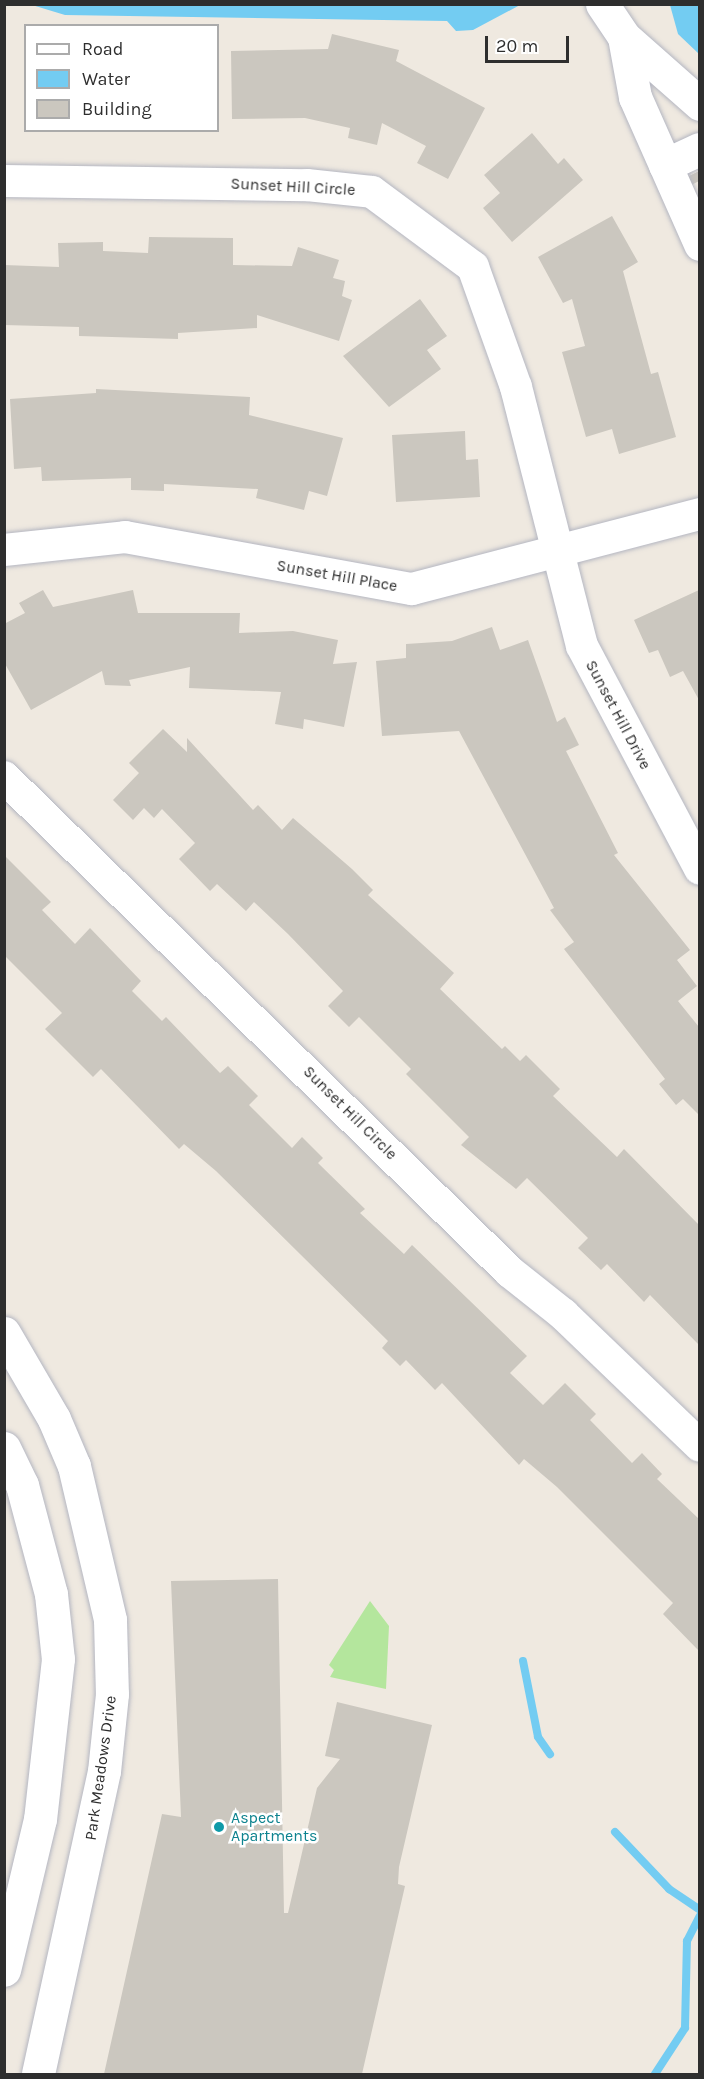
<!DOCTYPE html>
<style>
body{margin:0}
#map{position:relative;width:704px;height:2079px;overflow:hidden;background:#efe9e0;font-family:Karla,sans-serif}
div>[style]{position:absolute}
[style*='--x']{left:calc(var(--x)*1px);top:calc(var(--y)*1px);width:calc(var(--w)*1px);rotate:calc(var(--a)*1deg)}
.green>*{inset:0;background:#b4e69d}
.water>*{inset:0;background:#73ccf2}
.stream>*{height:8px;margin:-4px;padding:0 4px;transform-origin:4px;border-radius:4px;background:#73ccf2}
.building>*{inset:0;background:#cbc7bf}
.tertiary-tunnel>*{height:33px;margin-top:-16.5px;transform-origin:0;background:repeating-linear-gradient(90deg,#c8c4bc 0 33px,transparent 0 49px)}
.roads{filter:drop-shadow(0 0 2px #b4b6c1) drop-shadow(0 0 2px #b4b6c1)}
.minor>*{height:32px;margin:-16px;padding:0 16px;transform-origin:16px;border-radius:16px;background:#fff}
.tertiary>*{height:33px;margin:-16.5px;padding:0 16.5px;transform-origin:16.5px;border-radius:16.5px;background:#fff}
.secondary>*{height:33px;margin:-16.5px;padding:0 16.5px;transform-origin:16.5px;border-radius:16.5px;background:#fff}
.dots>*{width:16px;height:16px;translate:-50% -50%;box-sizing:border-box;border:3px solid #fff;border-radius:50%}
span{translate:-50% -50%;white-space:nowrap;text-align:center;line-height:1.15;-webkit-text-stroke:5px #fff;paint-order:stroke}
.street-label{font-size:16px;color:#2e2e2e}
.culture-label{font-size:16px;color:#0d838f}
.left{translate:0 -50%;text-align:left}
.frame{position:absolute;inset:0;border:6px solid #2e2e2e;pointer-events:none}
.legend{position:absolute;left:24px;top:24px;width:195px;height:108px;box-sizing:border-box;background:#fff;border:2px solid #ababab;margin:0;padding:8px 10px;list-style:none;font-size:18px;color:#2e2e2e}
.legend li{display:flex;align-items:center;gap:12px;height:30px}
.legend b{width:30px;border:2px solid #ababab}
.scale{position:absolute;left:485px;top:36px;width:84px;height:27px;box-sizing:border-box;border:3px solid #2e2e2e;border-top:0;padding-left:8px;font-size:18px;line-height:21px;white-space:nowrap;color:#2e2e2e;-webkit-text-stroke:4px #fff;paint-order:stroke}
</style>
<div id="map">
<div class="green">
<div style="clip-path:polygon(370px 1601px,389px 1626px,386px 1689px,330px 1677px,334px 1670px,329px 1665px)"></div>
</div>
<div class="water">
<div style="clip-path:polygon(32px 5px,520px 4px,520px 5px,473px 30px,456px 31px,447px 21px,65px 15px)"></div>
<div style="clip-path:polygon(670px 5px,699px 5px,699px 54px,678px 34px)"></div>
</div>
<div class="stream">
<div style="--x:523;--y:1661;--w:77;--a:78.8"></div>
<div style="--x:538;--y:1737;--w:21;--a:55"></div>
<div style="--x:615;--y:1832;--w:79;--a:46.5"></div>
<div style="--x:669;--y:1889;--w:37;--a:34"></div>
<div style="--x:655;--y:2074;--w:55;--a:-56.9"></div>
<div style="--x:685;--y:2028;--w:87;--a:-88.7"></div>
<div style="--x:687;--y:1941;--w:28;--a:-63"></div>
</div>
<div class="building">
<div style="clip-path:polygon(332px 34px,399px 50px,396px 61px,485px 108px,448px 179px,417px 163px,426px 146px,382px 123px,377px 145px,348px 138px,350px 128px,305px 118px,232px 119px,231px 51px,328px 49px)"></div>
<div style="clip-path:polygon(532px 133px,558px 164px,564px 158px,583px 180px,512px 242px,483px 208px,500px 193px,484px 175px)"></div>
<div style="clip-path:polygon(612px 216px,638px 262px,623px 271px,651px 374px,658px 372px,676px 437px,619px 454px,612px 429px,586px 437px,562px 352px,585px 346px,572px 299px,563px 303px,538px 257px)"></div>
<div style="clip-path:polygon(149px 237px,233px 238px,233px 265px,292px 266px,298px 247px,339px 260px,333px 278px,345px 281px,342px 296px,352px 300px,339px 341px,257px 315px,257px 328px,178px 333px,178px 339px,79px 336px,79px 327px,4px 325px,4px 265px,59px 267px,58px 243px,103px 242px,103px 251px,148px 253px)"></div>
<div style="clip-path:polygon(420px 299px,447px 336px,427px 350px,441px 369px,389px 407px,343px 356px)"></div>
<div style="clip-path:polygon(96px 389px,250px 397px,249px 415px,343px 438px,327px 496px,309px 491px,304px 510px,256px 498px,258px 489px,164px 484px,164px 491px,131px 490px,131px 478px,42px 481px,41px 467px,14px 469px,10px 399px,96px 393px)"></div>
<div style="clip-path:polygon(465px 431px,466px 460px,478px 459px,480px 497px,396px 502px,392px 435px)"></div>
<div style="clip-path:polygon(43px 590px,53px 607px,133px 590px,138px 613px,240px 613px,239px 633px,293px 631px,338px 640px,333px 664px,357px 662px,344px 727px,304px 719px,303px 729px,275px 724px,281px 692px,189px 688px,190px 667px,129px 680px,131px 686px,105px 685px,102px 671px,31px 710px,4px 662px,4px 624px,25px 613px,19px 603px)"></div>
<div style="clip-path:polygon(699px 590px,699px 700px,683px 671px,670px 677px,658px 650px,649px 653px,634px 620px)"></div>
<div style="clip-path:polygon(492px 627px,500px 650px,528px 640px,557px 722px,565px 717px,579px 745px,566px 751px,618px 853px,614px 855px,690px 950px,677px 960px,697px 986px,678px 1001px,699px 1027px,699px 1115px,683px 1099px,676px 1105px,659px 1084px,665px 1079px,564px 949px,574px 942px,550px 910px,554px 908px,459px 731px,382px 736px,376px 661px,406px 658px,406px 644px,452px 641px)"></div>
<div style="clip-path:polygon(163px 729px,187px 752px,187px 738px,253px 810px,258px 805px,282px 830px,293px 818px,352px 869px,373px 890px,368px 895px,454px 973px,440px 989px,502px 1049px,505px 1046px,520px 1061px,526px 1055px,560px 1089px,553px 1096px,617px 1157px,624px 1149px,699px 1225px,699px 1345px,650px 1295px,644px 1302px,607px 1264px,601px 1270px,578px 1248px,588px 1238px,527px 1178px,516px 1189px,461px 1145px,469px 1137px,406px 1074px,411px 1069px,359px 1017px,349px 1027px,328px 1006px,343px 991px,288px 934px,254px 902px,246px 911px,217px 884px,210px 891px,179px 859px,195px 843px,162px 809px,154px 818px,144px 808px,133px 820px,113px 800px,139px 773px,129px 763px)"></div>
<div style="clip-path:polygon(4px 855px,51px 902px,42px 910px,75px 944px,90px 928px,141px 981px,132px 991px,162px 1021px,166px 1017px,220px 1073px,228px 1066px,258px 1096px,249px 1105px,292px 1148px,302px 1137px,323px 1158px,318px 1163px,365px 1209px,360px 1213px,404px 1254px,412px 1245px,527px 1356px,510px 1373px,543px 1405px,565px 1383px,596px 1414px,590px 1420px,632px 1463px,642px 1453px,662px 1474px,657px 1479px,699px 1519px,699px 1651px,663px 1614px,673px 1603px,557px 1487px,524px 1459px,519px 1465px,442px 1383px,435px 1390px,406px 1360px,400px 1366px,382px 1348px,388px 1341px,216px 1171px,184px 1144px,179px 1149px,101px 1069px,93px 1077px,45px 1029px,62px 1013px,4px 955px)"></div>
<div style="clip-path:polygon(278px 1579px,284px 1913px,288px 1913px,317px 1788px,340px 1759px,325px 1756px,337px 1702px,432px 1725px,399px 1867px,398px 1884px,405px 1886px,362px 2074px,104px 2074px,162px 1814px,181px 1817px,171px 1581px)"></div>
</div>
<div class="tertiary-tunnel">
<div style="--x:696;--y:172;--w:9;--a:63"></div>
</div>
<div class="roads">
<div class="minor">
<div style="--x:4;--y:181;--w:303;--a:0.8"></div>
<div style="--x:307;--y:185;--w:65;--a:6.1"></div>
<div style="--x:372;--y:192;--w:126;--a:36.6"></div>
<div style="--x:473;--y:267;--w:127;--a:70.3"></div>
<div style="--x:516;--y:387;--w:267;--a:75.7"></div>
<div style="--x:582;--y:646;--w:252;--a:62.1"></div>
<div style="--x:4;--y:550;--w:122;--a:-6.1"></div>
<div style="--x:125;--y:537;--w:292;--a:10.3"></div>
<div style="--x:412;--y:589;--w:298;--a:-14.6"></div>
<div style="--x:4;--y:777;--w:708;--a:44.37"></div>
<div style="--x:510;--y:1272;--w:68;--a:38.4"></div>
<div style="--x:563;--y:1314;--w:190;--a:43.9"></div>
</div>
<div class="tertiary">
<div style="--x:602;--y:4;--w:40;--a:56"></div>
<div style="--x:624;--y:37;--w:101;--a:41.4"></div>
<div style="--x:624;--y:37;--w:61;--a:79.6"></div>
<div style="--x:635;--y:97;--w:161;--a:66.1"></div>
<div style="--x:665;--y:165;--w:38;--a:-25"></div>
</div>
<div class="secondary">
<div style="--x:4;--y:1333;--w:99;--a:59.8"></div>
<div style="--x:54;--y:1419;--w:51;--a:66.9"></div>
<div style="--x:74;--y:1466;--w:158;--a:76.8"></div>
<div style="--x:110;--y:1620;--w:74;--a:88.5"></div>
<div style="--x:112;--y:1694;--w:77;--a:95.9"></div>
<div style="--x:104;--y:1771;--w:310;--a:102.3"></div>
<div style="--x:4;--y:1448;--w:41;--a:64.1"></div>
<div style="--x:22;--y:1485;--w:113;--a:75.1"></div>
<div style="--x:51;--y:1594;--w:65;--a:83.9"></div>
<div style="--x:58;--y:1659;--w:161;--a:96.4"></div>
<div style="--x:40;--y:1819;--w:155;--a:103.4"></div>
</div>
</div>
<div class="dots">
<div style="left:219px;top:1827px;background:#0f9aa8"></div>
</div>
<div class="street-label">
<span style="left:293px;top:187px;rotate:3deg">Sunset Hill Circle</span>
<span style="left:337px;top:576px;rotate:10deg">Sunset Hill Place</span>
<span style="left:618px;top:715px;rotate:62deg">Sunset Hill Drive</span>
<span style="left:350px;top:1113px;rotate:45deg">Sunset Hill Circle</span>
<span style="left:101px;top:1768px;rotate:-82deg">Park Meadows Drive</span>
</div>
<div class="culture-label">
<span class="left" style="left:231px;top:1827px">Aspect<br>Apartments</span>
</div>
<div class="frame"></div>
<ul class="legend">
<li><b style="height:8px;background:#fff"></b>Road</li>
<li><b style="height:16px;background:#73ccf2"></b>Water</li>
<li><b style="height:16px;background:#cbc7bf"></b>Building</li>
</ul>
<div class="scale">20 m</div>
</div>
